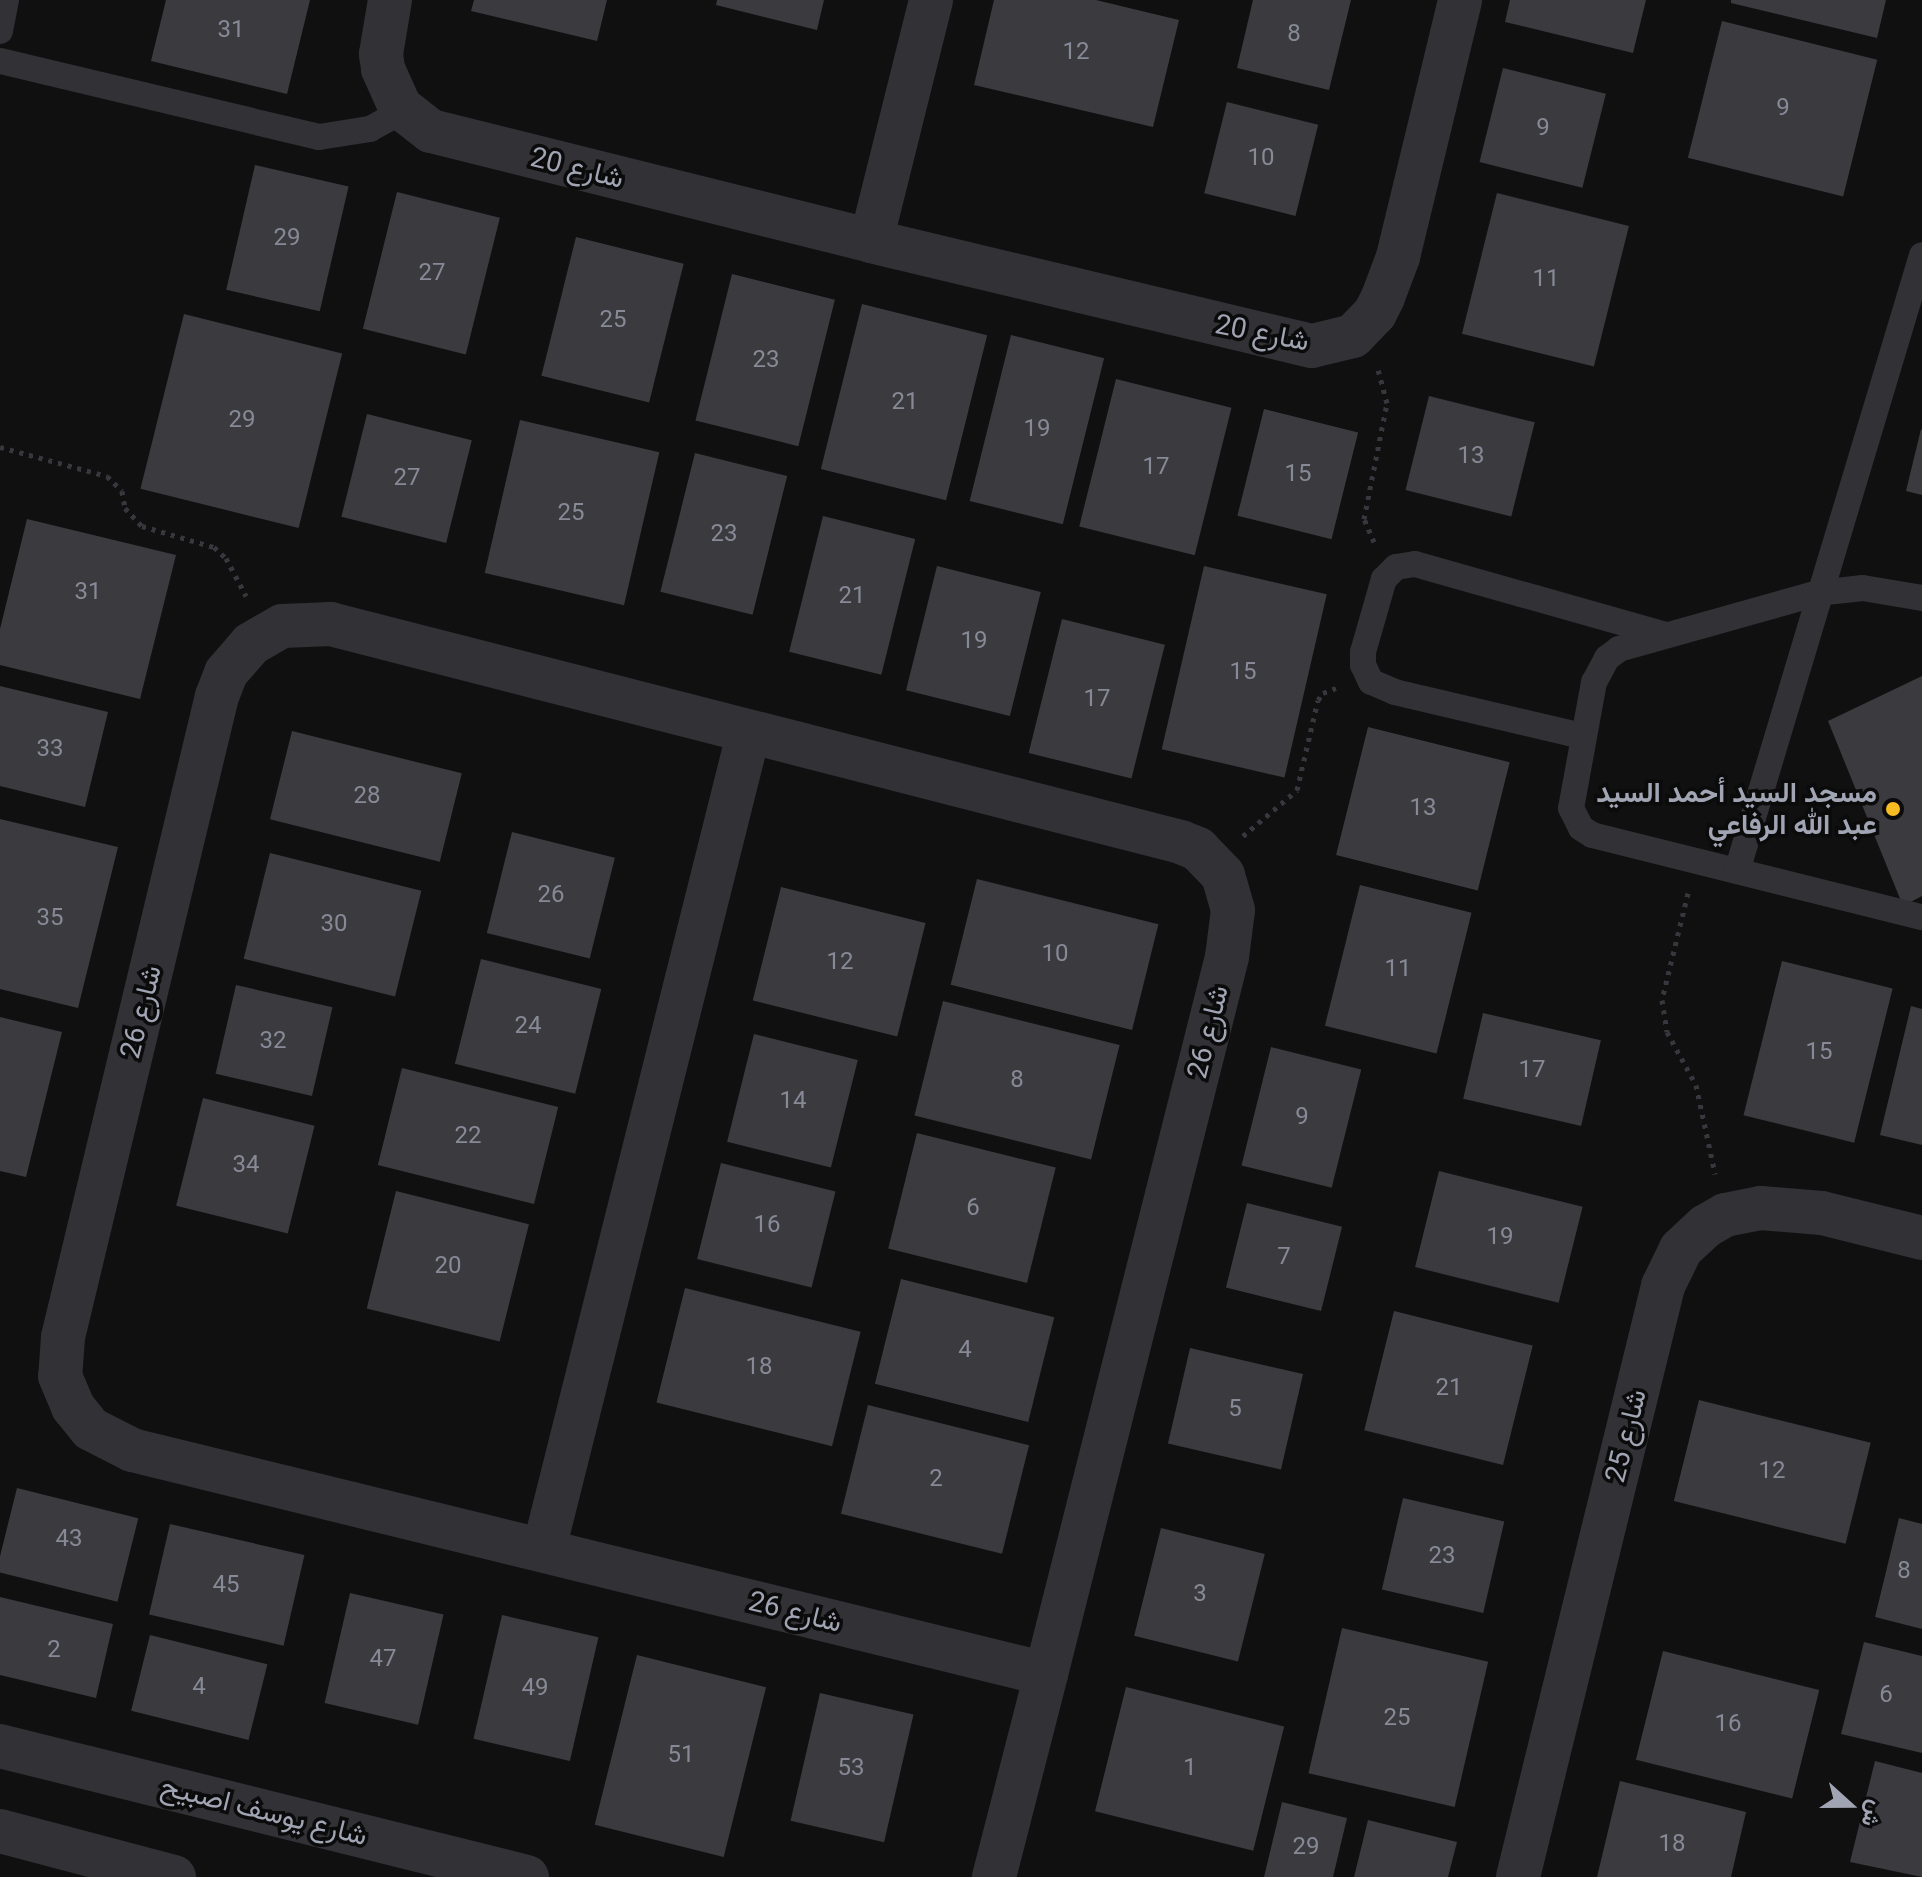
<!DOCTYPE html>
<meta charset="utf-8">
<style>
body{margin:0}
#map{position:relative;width:1922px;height:1877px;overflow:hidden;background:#101011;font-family:Roboto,Vazirmatn,sans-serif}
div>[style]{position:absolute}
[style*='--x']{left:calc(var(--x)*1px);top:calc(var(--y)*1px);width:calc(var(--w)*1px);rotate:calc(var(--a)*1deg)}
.building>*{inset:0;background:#3a3a3f;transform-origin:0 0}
.path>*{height:5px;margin-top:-2.5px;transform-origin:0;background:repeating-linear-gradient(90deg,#37383d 0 4px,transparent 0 10px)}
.service>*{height:26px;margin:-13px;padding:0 13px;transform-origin:13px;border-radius:13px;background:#313136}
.minor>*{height:44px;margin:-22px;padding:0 22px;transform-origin:22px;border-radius:22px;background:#313136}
.tertiary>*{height:44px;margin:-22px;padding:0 22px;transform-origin:22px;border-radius:22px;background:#313136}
.dots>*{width:22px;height:22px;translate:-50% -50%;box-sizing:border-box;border:4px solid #0b0b0c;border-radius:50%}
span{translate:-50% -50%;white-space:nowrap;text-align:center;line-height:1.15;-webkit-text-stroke:7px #0b0b0c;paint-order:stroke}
.number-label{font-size:24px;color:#878a96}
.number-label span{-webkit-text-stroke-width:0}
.street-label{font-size:28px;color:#a1a5b3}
.poi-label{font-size:28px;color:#a1a5b3;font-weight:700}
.right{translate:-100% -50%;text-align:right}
.north{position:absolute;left:1810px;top:1765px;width:80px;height:80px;-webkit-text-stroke:6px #0b0b0c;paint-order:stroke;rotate:111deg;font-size:22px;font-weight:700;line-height:32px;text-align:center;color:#a1a5b3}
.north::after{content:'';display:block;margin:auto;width:28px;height:36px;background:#a1a5b3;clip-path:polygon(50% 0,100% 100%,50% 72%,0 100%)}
</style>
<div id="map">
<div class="building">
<div style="clip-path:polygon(166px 0,310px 0,287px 94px,151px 61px)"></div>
<div style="clip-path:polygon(474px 0,607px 0,597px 41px,471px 11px)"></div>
<div style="clip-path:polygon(717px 0,824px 0,817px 30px,716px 5px)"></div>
<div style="clip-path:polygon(994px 0,1096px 0,1179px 20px,1153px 127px,974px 85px)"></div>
<div style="clip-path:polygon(1253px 0,1351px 0,1329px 90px,1237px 68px)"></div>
<div style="clip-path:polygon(1510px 0,1646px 0,1633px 53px,1505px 22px)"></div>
<div style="clip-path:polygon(1731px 0,1886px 0,1877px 38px,1731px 3px)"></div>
<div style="left:1722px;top:21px;width:160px;height:141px;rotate:14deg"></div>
<div style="left:1503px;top:68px;width:106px;height:97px;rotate:14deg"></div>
<div style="left:1227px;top:102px;width:94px;height:94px;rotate:14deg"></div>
<div style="left:255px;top:165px;width:96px;height:128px;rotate:13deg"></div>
<div style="left:397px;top:192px;width:106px;height:141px;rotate:14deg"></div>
<div style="left:1497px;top:193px;width:136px;height:145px;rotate:14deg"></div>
<div style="left:576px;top:237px;width:111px;height:143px;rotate:14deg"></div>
<div style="left:732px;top:274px;width:106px;height:151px;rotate:14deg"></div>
<div style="left:862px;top:304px;width:129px;height:170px;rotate:14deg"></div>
<div style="left:184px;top:314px;width:163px;height:180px;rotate:14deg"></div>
<div style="left:1011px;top:335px;width:96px;height:171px;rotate:14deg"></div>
<div style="left:1116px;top:379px;width:119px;height:152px;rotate:14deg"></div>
<div style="left:1429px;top:396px;width:109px;height:97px;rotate:14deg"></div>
<div style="left:1264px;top:409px;width:97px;height:110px;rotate:14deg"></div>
<div style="left:367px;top:414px;width:108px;height:106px;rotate:14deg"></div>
<div style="left:520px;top:420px;width:143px;height:157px;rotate:13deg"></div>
<div style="clip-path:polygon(1921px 429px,1922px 430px,1922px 495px,1906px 491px)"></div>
<div style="left:695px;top:453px;width:95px;height:143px;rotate:14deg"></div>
<div style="left:823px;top:516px;width:95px;height:140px;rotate:14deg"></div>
<div style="clip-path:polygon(27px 519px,176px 555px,140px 699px,0 665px,0 629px)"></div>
<div style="left:937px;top:566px;width:107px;height:128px;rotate:14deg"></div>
<div style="left:1204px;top:566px;width:126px;height:188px;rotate:13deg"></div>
<div style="left:1062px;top:619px;width:106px;height:138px;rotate:14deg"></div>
<div style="clip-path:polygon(1922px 676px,1922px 896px,1903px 906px,1828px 721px)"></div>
<div style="clip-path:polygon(0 686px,108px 712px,85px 807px,0 786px)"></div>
<div style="left:1368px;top:727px;width:146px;height:132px;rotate:14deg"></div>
<div style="left:292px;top:731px;width:175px;height:91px;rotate:14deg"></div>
<div style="clip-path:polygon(0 819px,118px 847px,78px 1008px,0 989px)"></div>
<div style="left:512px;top:832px;width:106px;height:104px;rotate:14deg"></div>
<div style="left:270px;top:853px;width:156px;height:109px;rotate:14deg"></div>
<div style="left:977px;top:879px;width:187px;height:109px;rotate:14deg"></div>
<div style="left:1360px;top:885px;width:115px;height:145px;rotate:14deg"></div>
<div style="left:781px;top:887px;width:149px;height:117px;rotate:14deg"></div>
<div style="left:481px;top:959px;width:124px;height:108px;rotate:14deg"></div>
<div style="left:1782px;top:961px;width:114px;height:159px;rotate:14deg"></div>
<div style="left:236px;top:985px;width:99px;height:91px;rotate:13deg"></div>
<div style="left:943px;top:1001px;width:182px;height:118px;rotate:14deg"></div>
<div style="clip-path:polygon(1911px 1006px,1922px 1009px,1922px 1145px,1880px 1135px)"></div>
<div style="left:1483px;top:1013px;width:121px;height:88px;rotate:13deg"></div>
<div style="clip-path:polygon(0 1017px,62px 1032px,26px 1177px,0 1171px)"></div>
<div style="left:754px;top:1034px;width:107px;height:111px;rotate:14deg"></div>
<div style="left:1271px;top:1047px;width:93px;height:122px;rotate:14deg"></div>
<div style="left:402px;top:1068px;width:161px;height:100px;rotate:14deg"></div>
<div style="left:203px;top:1098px;width:115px;height:111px;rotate:14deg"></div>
<div style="left:917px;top:1133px;width:143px;height:119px;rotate:14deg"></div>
<div style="left:721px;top:1163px;width:118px;height:99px;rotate:14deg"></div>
<div style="left:1439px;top:1171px;width:148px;height:99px;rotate:14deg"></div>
<div style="left:396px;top:1191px;width:137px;height:121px;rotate:14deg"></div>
<div style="left:1247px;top:1203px;width:98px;height:87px;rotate:14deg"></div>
<div style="left:901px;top:1279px;width:158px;height:108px;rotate:14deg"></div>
<div style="left:685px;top:1288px;width:181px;height:118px;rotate:14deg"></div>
<div style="left:1394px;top:1311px;width:143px;height:123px;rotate:14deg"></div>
<div style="left:1190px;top:1348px;width:116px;height:98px;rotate:13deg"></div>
<div style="left:1699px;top:1400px;width:177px;height:104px;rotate:14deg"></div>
<div style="left:868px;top:1405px;width:166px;height:112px;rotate:14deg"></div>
<div style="left:17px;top:1488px;width:125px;height:86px;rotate:14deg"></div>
<div style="left:1403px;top:1498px;width:104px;height:94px;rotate:13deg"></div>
<div style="clip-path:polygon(1899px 1518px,1922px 1524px,1922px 1629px,1875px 1617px)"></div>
<div style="left:170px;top:1524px;width:138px;height:93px;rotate:13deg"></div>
<div style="left:1161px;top:1528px;width:107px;height:111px;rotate:14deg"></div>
<div style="left:350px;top:1593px;width:96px;height:113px;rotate:13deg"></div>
<div style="clip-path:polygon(0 1597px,113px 1624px,96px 1698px,0 1675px)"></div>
<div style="left:502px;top:1615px;width:99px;height:127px;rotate:13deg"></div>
<div style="left:1342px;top:1628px;width:150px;height:149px;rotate:13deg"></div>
<div style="left:150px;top:1635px;width:121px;height:78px;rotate:14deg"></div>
<div style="clip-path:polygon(1864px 1642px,1922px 1656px,1922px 1753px,1841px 1734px)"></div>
<div style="left:1663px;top:1651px;width:161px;height:112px;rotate:14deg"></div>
<div style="left:637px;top:1655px;width:133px;height:175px;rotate:14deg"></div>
<div style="left:1126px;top:1687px;width:163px;height:128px;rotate:14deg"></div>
<div style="left:820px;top:1693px;width:96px;height:131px;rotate:13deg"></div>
<div style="clip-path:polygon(1875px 1761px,1922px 1773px,1922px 1877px,1850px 1862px)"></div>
<div style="clip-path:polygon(1620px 1781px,1746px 1812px,1731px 1877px,1597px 1877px)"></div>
<div style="clip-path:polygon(1282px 1802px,1347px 1818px,1333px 1877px,1264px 1877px)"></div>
<div style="clip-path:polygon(1368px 1820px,1457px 1842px,1448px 1877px,1354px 1877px)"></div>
</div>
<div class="path">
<div style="--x:0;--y:447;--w:111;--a:15.2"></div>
<div style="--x:107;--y:476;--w:21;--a:45"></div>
<div style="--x:122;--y:491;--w:17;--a:80"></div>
<div style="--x:125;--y:508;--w:25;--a:47"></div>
<div style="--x:142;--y:526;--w:75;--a:16.3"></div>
<div style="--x:214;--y:547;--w:16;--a:43"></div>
<div style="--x:226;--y:558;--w:43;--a:62.2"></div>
<div style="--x:1374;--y:542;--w:25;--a:-113"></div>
<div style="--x:1364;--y:519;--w:118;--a:-78.8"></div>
<div style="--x:1387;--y:403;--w:34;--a:-105"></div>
<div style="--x:1243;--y:836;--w:71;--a:-40.4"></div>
<div style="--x:1297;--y:790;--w:92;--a:-76.9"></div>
<div style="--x:1318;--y:700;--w:9;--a:-54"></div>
<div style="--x:1323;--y:693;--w:14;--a:-21"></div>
<div style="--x:1688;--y:893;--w:110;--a:103.7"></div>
<div style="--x:1662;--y:1000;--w:32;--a:81"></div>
<div style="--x:1667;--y:1032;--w:60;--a:61.3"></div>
<div style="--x:1696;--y:1085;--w:91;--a:77.9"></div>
</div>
<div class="service">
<div style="--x:0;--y:31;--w:32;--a:-79"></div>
<div style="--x:0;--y:61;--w:328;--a:13.4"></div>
<div style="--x:319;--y:137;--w:52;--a:-8.9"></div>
<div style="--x:370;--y:129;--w:39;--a:-29"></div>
<div style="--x:1922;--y:598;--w:60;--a:-170.4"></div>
<div style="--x:1863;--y:588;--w:45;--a:173.7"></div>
<div style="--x:1818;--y:593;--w:207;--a:164.3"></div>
<div style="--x:1619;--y:649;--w:15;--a:143"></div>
<div style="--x:1607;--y:658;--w:27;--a:118"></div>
<div style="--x:1594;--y:682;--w:128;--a:100.3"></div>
<div style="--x:1571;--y:808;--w:22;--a:63"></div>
<div style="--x:1581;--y:828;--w:13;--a:32"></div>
<div style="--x:1592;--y:835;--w:340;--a:14"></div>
<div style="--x:1582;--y:736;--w:192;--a:-166.8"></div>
<div style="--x:1395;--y:692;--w:26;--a:-157"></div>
<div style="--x:1371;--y:682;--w:19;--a:-115"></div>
<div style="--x:1363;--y:665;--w:13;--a:-90"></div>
<div style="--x:1363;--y:652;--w:76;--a:-74"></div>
<div style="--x:1384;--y:579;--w:17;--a:-45"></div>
<div style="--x:1396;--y:567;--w:19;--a:-9"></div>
<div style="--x:1415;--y:564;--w:258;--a:15.8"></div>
<div style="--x:1737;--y:871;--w:643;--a:-73.28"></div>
</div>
<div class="minor">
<div style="--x:390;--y:0;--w:55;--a:99.5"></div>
<div style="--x:381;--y:54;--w:15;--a:82"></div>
<div style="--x:383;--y:69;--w:42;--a:65.9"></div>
<div style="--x:400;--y:107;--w:39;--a:38"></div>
<div style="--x:431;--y:131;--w:454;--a:14"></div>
<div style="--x:871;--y:241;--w:453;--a:13.4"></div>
<div style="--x:1312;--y:346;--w:42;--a:-13.7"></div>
<div style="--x:1353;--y:336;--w:32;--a:-46"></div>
<div style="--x:1375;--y:313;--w:18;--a:-63"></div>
<div style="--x:1383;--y:297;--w:43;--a:-69.4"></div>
<div style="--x:1398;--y:257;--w:264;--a:-76.4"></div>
<div style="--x:871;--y:241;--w:248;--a:-76"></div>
<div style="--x:544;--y:1549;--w:843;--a:-75.93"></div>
<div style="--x:994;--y:1877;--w:210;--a:-75.6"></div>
<div style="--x:1046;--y:1674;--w:739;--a:-75.83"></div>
<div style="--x:1227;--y:957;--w:47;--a:-82.7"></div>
<div style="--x:1233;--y:910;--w:36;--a:-106"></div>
<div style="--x:1223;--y:875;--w:36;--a:-134"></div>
<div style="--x:1198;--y:849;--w:18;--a:-158"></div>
<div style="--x:1181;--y:842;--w:878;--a:-165.62"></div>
<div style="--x:331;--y:624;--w:49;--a:177.7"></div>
<div style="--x:282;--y:626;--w:36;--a:150"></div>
<div style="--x:251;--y:644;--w:38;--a:131"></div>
<div style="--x:226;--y:673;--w:25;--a:111"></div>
<div style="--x:217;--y:696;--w:659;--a:103.51"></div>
<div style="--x:63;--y:1337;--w:39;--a:94"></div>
<div style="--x:60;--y:1376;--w:34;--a:67"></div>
<div style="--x:73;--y:1407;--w:28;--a:51"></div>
<div style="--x:91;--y:1429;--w:46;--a:27.1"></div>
<div style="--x:132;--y:1450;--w:941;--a:13.77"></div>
<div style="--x:1518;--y:1877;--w:609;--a:-76.21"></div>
<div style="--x:1663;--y:1286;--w:41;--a:-64.1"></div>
<div style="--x:1681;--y:1249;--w:34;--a:-43"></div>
<div style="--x:1706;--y:1226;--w:22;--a:-30"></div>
<div style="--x:1725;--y:1215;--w:37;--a:-11"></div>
<div style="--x:1761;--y:1208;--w:61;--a:4.7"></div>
<div style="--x:1822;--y:1213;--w:103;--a:14"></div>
</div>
<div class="tertiary">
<div style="--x:0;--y:1746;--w:543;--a:13.96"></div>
<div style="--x:0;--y:1831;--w:180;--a:14.8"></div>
</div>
<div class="dots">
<div style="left:1893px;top:809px;background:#f7bc23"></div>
</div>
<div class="number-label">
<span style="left:231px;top:30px">31</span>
<span style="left:1294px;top:34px">8</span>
<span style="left:1076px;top:52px">12</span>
<span style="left:1783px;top:108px">9</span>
<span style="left:1543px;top:128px">9</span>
<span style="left:1261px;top:158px">10</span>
<span style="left:287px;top:238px">29</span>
<span style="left:432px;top:273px">27</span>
<span style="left:1546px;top:279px">11</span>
<span style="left:613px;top:320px">25</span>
<span style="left:766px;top:360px">23</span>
<span style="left:905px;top:402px">21</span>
<span style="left:242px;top:420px">29</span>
<span style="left:1037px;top:429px">19</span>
<span style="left:1471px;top:456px">13</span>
<span style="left:1156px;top:467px">17</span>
<span style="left:1298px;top:474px">15</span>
<span style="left:407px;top:478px">27</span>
<span style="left:571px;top:513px">25</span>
<span style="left:724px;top:534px">23</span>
<span style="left:88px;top:592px">31</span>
<span style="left:852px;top:596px">21</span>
<span style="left:974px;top:641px">19</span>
<span style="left:1243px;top:672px">15</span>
<span style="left:1097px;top:699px">17</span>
<span style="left:50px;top:749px">33</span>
<span style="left:367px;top:796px">28</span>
<span style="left:1423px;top:808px">13</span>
<span style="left:551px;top:895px">26</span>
<span style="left:50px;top:918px">35</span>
<span style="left:334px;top:924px">30</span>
<span style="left:1055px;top:954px">10</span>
<span style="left:840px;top:962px">12</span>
<span style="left:1398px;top:969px">11</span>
<span style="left:528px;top:1026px">24</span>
<span style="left:273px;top:1041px">32</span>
<span style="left:1819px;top:1052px">15</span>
<span style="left:1532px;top:1070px">17</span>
<span style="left:1017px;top:1080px">8</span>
<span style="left:793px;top:1101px">14</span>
<span style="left:1302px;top:1117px">9</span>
<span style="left:468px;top:1136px">22</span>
<span style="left:246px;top:1165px">34</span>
<span style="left:973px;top:1208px">6</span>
<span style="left:767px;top:1225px">16</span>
<span style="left:1500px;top:1237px">19</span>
<span style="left:1284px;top:1257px">7</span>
<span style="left:448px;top:1266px">20</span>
<span style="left:965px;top:1350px">4</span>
<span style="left:759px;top:1367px">18</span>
<span style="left:1449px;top:1388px">21</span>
<span style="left:1235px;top:1409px">5</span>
<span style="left:1772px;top:1471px">12</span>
<span style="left:936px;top:1479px">2</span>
<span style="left:69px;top:1539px">43</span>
<span style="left:1442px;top:1556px">23</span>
<span style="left:1904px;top:1571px">8</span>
<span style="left:226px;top:1585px">45</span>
<span style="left:1200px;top:1594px">3</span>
<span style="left:54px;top:1650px">2</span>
<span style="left:383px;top:1659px">47</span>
<span style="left:199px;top:1687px">4</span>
<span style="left:535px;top:1688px">49</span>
<span style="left:1886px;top:1695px">6</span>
<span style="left:1397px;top:1718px">25</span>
<span style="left:1728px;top:1724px">16</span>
<span style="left:681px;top:1755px">51</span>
<span style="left:851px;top:1768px">53</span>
<span style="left:1190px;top:1768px">1</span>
<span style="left:1672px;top:1844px">18</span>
<span style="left:1306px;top:1847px">29</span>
</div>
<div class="street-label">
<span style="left:577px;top:168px;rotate:14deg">شارع 20</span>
<span style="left:1262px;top:333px;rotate:11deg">شارع 20</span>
<span style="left:141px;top:1012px;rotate:-76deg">شارع 26</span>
<span style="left:1208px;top:1032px;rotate:-76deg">شارع 26</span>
<span style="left:1626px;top:1436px;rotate:-76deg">شارع 25</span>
<span style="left:795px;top:1612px;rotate:14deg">شارع 26</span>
<span style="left:264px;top:1811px;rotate:14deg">شارع يوسف اصبيح</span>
</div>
<div class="poi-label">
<span class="right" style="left:1877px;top:809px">مسجد السيد أحمد السيد<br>عبد الله الرفاعي</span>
</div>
<div class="north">ش</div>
</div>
